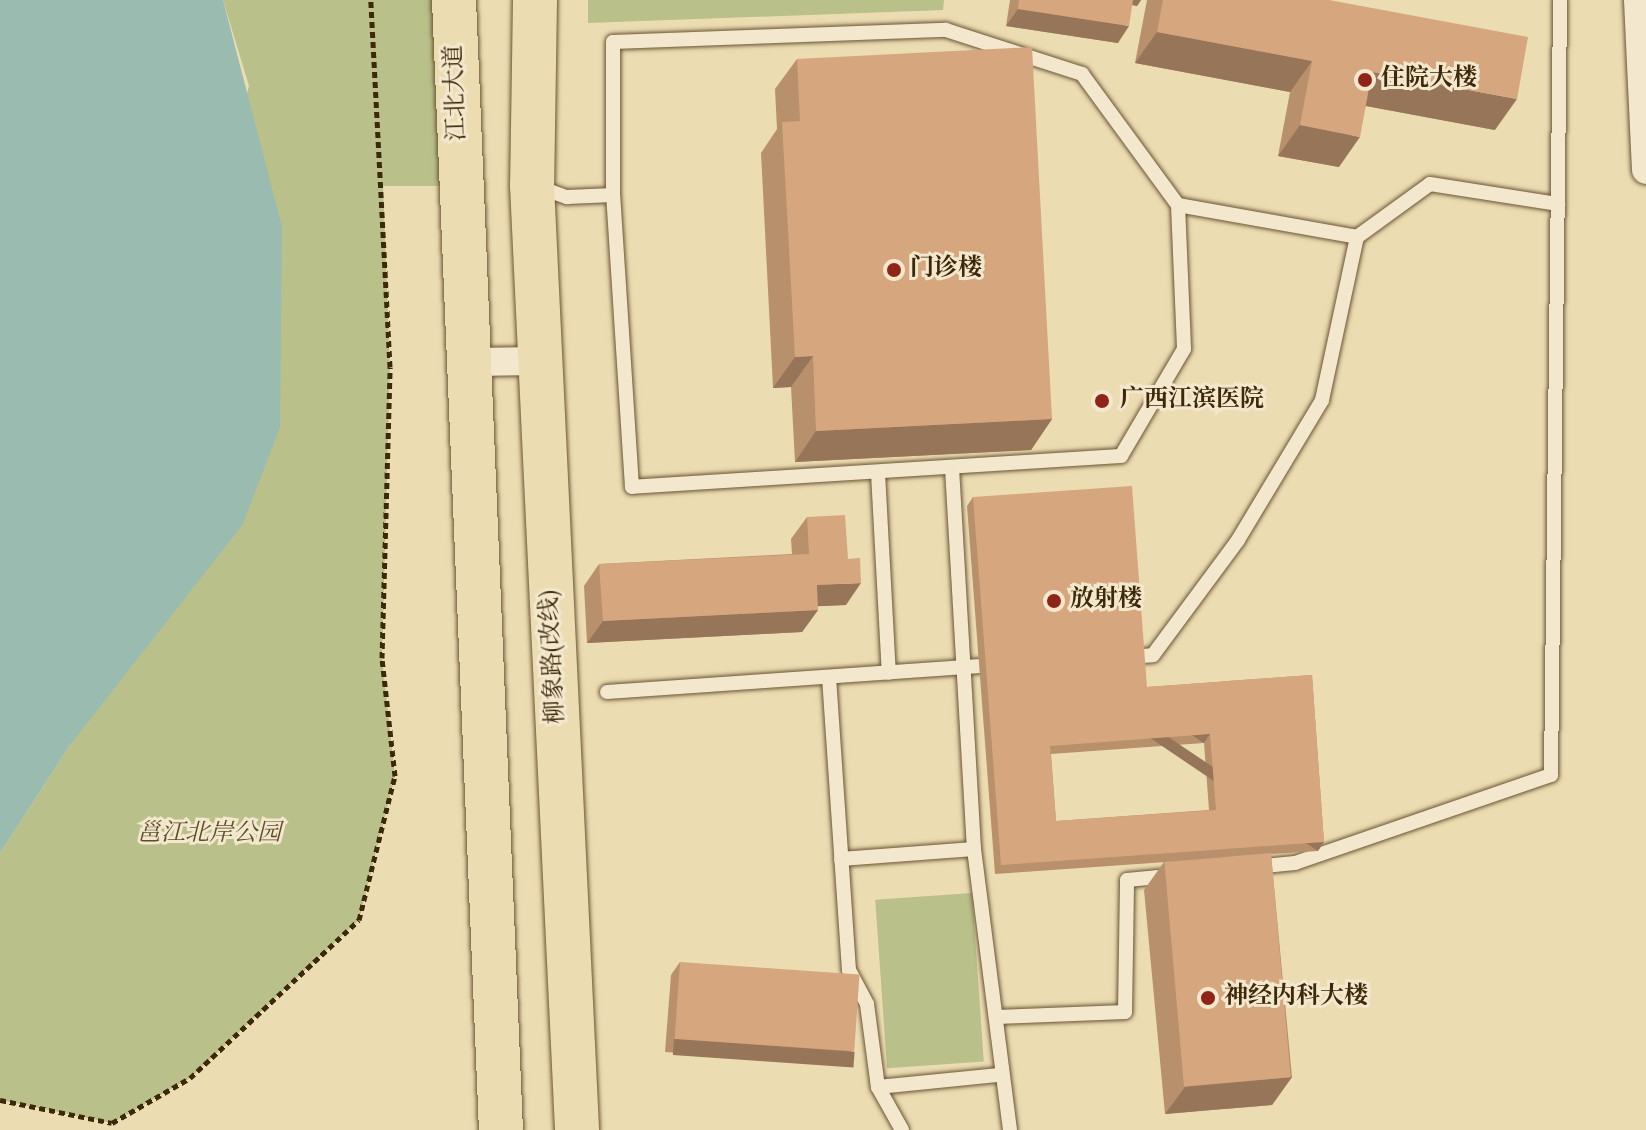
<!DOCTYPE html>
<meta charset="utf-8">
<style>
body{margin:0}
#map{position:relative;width:1646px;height:1130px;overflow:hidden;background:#ecdcb2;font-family:Vollkorn,"Noto Serif SC",serif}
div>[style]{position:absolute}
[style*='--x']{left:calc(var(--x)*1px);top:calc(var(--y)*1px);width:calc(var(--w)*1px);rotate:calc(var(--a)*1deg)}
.green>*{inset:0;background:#b9c08a;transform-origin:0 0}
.water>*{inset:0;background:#99bbb0}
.path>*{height:5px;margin-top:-2.5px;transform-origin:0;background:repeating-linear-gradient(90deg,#3e280a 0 6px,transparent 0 10px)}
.roads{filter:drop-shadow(0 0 2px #6a5534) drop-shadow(0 0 2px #6a5534)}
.lane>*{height:14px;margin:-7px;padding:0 7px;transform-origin:7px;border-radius:7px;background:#f3e8cd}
.street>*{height:28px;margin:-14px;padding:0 14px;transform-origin:14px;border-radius:14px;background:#f3e8cd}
.primary>*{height:44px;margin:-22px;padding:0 22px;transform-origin:22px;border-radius:22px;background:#ecdcb2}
.wall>*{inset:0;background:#b8906c}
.shaded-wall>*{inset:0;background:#967558;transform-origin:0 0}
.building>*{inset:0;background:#d6a77e;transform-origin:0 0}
.dots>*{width:22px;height:22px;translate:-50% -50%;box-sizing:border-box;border:4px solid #f3e8cd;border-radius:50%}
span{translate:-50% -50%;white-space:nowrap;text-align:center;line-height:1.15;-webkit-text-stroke:6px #f3e8cd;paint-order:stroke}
.poi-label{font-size:24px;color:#3e280a;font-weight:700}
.left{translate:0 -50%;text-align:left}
.street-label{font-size:24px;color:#3e280a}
.park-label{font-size:24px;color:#5d4e2a;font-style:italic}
</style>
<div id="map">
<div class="green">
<div style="clip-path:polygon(223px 0,454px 0,460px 186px,383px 186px,390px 367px,382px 658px,395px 776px,359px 920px,190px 1078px,112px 1123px,0 1100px,0 853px,70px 745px,249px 86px)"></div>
<div style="clip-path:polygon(588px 0,944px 0,943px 10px,588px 23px)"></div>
<div style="left:972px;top:893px;width:169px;height:97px;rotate:86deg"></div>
</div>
<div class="water">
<div style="clip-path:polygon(0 0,223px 0,282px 227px,280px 427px,243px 524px,70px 745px,0 853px)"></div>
</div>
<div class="path">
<div style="--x:0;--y:1100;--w:114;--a:11.6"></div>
<div style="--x:112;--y:1123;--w:90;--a:-30"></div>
<div style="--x:190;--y:1078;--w:231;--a:-43.1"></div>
<div style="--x:359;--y:920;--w:148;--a:-76"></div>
<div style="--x:395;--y:776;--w:119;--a:-96.3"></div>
<div style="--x:382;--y:658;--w:291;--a:-88.4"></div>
<div style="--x:390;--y:367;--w:367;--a:-93"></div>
</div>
<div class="roads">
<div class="lane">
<div style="--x:946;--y:30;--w:143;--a:17.9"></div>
<div style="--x:1082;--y:74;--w:162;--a:53.8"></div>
<div style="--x:1178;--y:205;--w:144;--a:87.6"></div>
<div style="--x:1184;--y:349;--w:124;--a:120.5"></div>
<div style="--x:1121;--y:456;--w:490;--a:176.4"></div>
<div style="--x:632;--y:487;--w:293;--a:-93.7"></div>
<div style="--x:613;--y:195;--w:153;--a:-90"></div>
<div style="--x:613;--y:42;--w:333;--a:-2.1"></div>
<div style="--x:536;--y:186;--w:33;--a:20"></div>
<div style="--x:567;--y:197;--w:46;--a:-2.5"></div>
<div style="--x:1178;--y:205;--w:182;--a:10.1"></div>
<div style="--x:1357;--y:237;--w:90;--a:-36"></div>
<div style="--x:1430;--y:184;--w:130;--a:8.9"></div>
<div style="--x:952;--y:468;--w:382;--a:86.7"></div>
<div style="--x:974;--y:849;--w:283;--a:82.7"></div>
<div style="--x:878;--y:473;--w:200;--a:86.9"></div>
<div style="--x:1127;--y:657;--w:26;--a:-4"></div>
<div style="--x:1153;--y:655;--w:143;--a:-53.5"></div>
<div style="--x:1238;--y:540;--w:163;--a:-59"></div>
<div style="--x:1322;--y:400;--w:167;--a:-77.9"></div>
<div style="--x:829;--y:677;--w:294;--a:86.1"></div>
<div style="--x:849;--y:970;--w:38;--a:62"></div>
<div style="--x:867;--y:1004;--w:84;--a:82.5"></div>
<div style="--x:878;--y:1087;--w:49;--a:60.8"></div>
<div style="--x:607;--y:692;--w:392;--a:-4"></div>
<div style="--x:841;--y:859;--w:133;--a:-4.3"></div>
<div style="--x:1254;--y:867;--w:41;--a:-5.6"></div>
<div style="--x:1295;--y:863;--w:271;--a:-19"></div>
<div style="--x:1551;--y:775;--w:775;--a:-89.33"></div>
<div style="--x:997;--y:1017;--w:128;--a:-2.2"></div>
<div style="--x:1125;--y:1012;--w:132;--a:-89.1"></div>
<div style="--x:1127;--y:880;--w:42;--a:-5.4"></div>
<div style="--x:878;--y:1087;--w:122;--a:-5.7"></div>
</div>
<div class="street">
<div style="--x:1638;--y:0;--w:170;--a:87.3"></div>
<div style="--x:470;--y:362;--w:70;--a:-0.8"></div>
</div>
<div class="primary">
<div style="--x:454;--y:0;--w:1131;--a:87.62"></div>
<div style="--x:535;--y:0;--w:185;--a:90.9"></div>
<div style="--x:532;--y:185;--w:946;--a:87.27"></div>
</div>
</div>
<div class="wall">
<div style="clip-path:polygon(1010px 0,1141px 0,1137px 6px,1132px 5px,1118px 43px,1006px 26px)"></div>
<div style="clip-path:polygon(1147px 0,1329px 0,1495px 130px,1366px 106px,1339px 167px,1278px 156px,1290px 92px,1135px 63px)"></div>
<div style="clip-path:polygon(797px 59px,1052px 419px,1031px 450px,795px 462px,791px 387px,773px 388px,761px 153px,777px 129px,775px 89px)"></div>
<div style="clip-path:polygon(evenodd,973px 497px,1147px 687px,1312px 675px,1324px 842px,1318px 851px,1271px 854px,1292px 1077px,1272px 1105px,1165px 1114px,1144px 890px,1164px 862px,1209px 859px,995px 874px,967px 506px,973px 497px,1204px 743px,1209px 810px,1056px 821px,1051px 754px,1204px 743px)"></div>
<div style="clip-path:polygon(807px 517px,846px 605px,817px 606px,818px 610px,802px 632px,587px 643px,584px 586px,599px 564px,792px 554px,791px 539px)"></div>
<div style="clip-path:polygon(680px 962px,854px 1053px,845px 1066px,665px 1052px,671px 975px)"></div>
</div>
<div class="shaded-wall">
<div style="clip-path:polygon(1126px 0,1141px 0,1137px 6px,1124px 3px)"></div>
<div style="clip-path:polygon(1018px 9px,1129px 26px,1118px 43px,1006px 26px)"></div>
<div style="clip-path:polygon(1157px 32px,1312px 61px,1290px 92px,1135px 63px)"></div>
<div style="clip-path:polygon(1372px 72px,1517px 99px,1495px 130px,1350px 103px)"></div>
<div style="clip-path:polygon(1300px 125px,1360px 137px,1339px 167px,1278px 156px)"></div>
<div style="clip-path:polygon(813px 356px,791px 387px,773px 388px,795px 357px)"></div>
<div style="clip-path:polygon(1052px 419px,1031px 450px,795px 462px,816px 431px)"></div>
<div style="clip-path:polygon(861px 583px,846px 605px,801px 607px,817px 585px)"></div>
<div style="clip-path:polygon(818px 610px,802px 632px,587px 643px,603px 621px)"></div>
<div style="left:1210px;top:734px;width:11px;height:160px;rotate:124deg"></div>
<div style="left:1324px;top:842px;width:11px;height:324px;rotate:124deg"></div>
<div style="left:674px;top:1039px;width:181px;height:16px;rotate:4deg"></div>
<div style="clip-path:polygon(1292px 1077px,1272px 1105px,1165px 1114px,1185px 1087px)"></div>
</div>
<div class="building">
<div style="clip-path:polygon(1019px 0,1133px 0,1129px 26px,1018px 9px)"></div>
<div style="clip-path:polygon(1163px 0,1329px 0,1528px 37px,1517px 99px,1372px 72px,1360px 137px,1300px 125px,1312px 61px,1157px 32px)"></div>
<div style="clip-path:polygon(1032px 47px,1052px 419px,816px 431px,813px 356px,795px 357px,782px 122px,800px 121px,797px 59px)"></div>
<div style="clip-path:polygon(evenodd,1132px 486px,1147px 687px,1312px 675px,1324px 842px,1001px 865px,973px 497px,1132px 486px,1210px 734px,1216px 810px,1056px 821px,1050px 746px,1210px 734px)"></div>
<div style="clip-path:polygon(845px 515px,848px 559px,860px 558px,861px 583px,817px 585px,818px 610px,603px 621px,599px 564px,809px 554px,807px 517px)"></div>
<div style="left:1271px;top:853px;width:225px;height:107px;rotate:85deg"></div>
<div style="left:680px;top:962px;width:180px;height:77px;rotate:4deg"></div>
</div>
<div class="dots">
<div style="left:1365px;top:80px;background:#8f2418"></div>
<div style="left:894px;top:270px;background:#8f2418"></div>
<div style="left:1102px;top:401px;background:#8f2418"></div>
<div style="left:1054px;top:601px;background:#8f2418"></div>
<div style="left:1208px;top:998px;background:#8f2418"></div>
</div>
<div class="poi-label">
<span class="left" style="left:1381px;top:80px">住院大楼</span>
<span class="left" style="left:910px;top:270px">门诊楼</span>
<span class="left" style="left:1120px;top:401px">广西江滨医院</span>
<span class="left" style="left:1070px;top:601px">放射楼</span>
<span class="left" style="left:1224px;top:998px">神经内科大楼</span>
</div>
<div class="street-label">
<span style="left:457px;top:93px;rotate:-92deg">江北大道</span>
<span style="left:554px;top:657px;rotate:-93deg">柳象路(改线)</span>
</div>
<div class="park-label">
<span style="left:209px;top:835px">邕江北岸公园</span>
</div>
</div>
